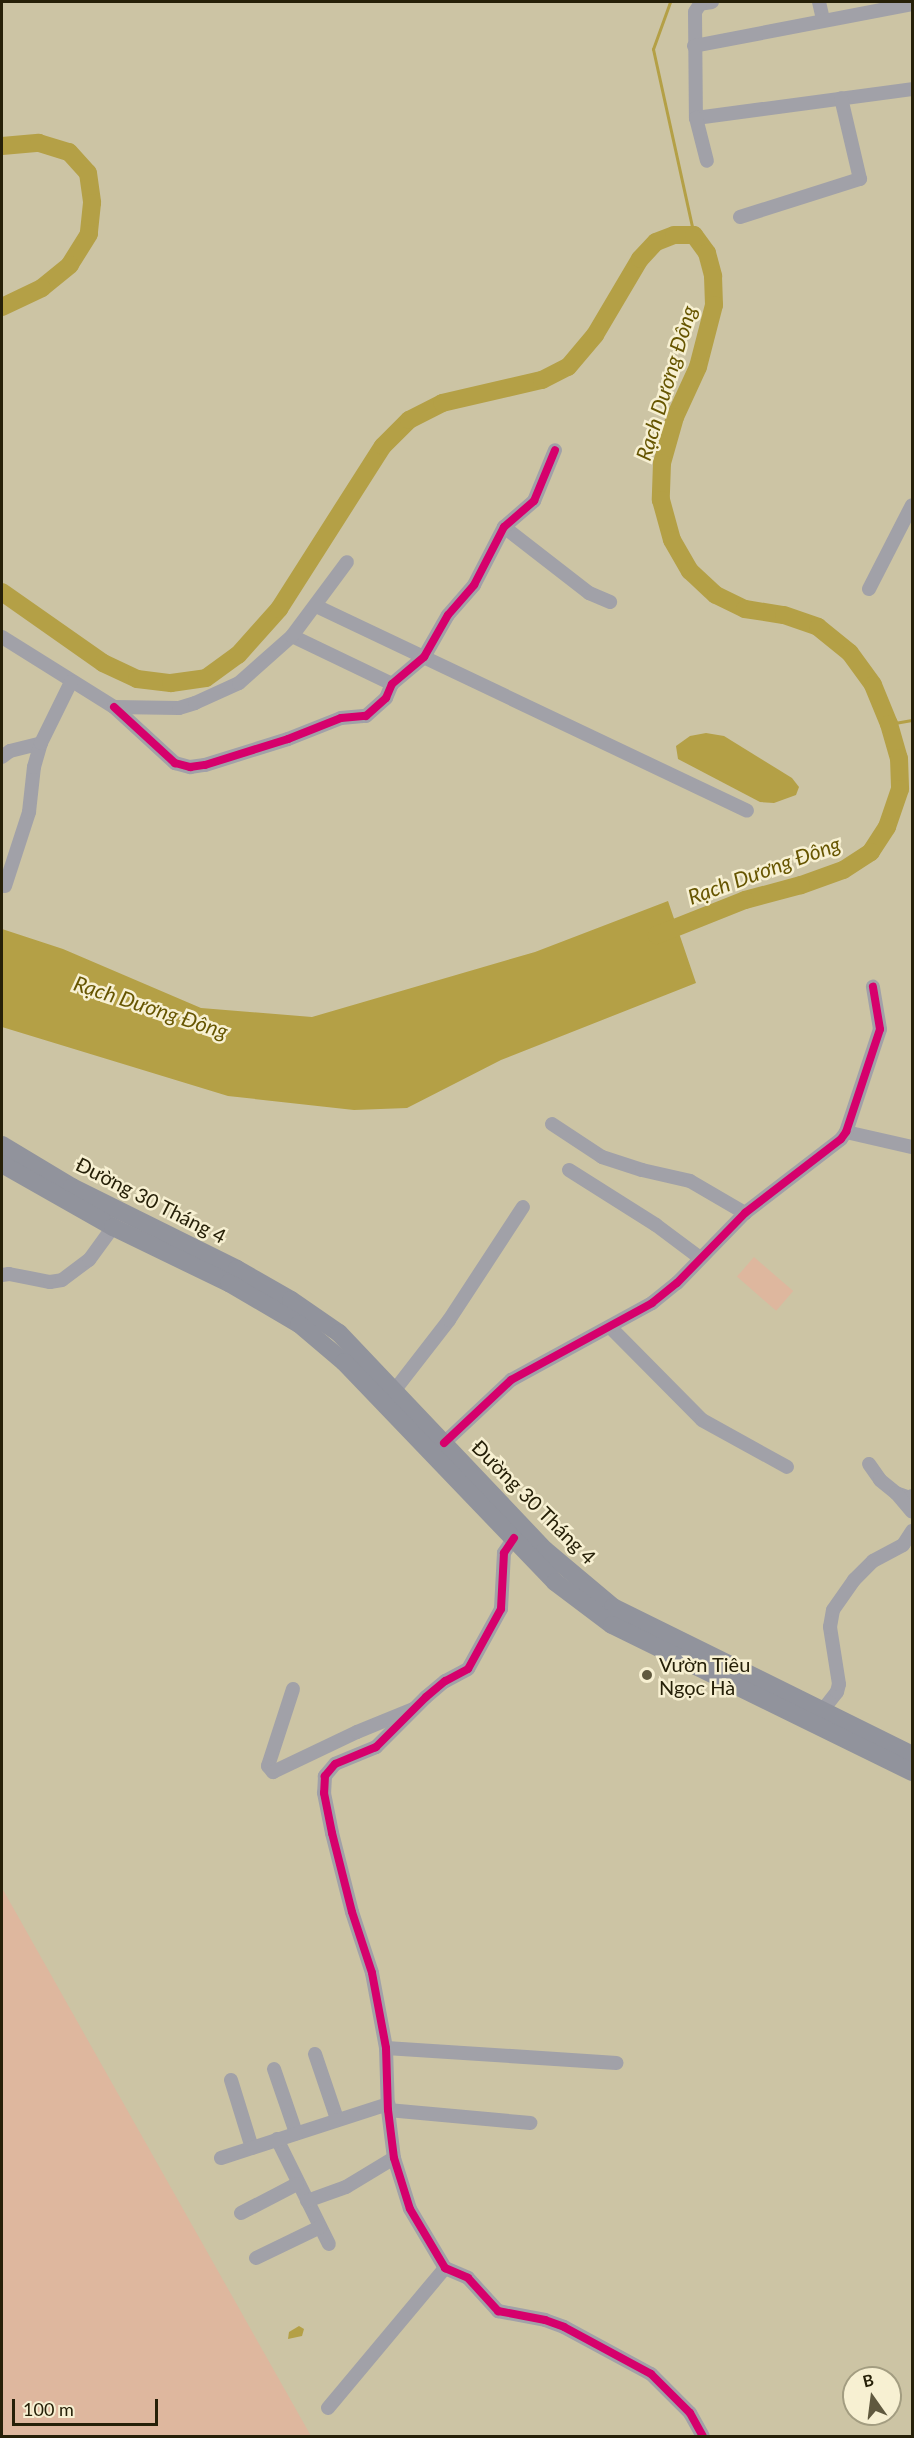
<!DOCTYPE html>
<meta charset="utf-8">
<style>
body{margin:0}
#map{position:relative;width:914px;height:2438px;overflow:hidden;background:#ccc4a4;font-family:Lato,sans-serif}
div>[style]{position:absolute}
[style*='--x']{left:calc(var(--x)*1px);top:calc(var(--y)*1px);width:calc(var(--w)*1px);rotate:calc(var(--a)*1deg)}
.green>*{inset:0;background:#deb79e;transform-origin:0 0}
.water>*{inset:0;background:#b4a046}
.stream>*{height:3px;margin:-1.5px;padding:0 1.5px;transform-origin:1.5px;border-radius:1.5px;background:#b4a046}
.river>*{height:18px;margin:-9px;padding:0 9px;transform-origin:9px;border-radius:9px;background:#b4a046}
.minor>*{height:14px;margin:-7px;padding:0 7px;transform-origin:7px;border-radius:7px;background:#a1a1a8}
.major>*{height:18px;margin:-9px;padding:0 9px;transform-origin:9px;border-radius:9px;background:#91939c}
.cycleway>*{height:8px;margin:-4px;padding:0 4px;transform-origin:4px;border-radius:4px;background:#d6006c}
.dots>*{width:16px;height:16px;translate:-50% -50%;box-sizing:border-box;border:3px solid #f7f0d2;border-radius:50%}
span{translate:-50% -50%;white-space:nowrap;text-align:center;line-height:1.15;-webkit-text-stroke:5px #f7f0d2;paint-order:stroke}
.street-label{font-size:20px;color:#262008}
.poi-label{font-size:20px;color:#262008}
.left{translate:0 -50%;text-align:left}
.water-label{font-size:21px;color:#650;font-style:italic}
.frame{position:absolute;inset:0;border:3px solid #262008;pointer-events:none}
.north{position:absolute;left:842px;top:2366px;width:60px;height:60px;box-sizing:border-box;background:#f7f0d2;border:2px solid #a39d81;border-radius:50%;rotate:346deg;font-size:16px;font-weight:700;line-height:24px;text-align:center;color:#262008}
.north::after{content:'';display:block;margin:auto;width:21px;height:27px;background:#60593f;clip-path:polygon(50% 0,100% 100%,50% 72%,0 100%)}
.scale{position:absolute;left:12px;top:2399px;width:146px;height:27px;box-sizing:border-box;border:3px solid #262008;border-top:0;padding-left:8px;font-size:18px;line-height:21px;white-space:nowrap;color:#262008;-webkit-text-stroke:4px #f7f0d2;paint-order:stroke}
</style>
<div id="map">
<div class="green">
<div style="left:754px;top:1257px;width:52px;height:26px;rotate:41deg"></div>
<div style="clip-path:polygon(2px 1888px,311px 2436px,2px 2436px)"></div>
</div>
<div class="water">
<div style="clip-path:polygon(706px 733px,724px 736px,792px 778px,799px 787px,796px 795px,774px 803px,760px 802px,678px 759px,676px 746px,690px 736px)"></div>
<div style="clip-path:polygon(668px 901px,696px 983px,501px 1060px,407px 1108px,354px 1110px,228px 1096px,2px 1027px,2px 929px,63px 949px,201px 1008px,312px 1017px,535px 952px)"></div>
<div style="clip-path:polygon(299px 2326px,304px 2329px,302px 2336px,288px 2339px,289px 2332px)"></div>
</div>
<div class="stream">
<div style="--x:670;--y:2;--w:50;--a:109.9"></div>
<div style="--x:653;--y:49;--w:190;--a:77.6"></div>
<div style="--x:889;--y:724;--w:23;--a:-10"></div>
</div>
<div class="river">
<div style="--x:2;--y:146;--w:37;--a:-5"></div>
<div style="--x:39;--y:143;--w:31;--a:17"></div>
<div style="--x:69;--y:152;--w:28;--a:48"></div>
<div style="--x:88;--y:173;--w:30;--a:82"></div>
<div style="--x:92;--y:203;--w:31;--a:96"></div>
<div style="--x:89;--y:234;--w:36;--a:122"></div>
<div style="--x:70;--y:265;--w:36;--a:141"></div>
<div style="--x:42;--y:288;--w:44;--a:154.6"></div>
<div style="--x:2;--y:592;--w:123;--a:35.1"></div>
<div style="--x:103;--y:663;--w:38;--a:25"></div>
<div style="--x:137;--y:679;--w:34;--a:7"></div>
<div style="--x:171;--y:683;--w:35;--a:-8"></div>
<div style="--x:206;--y:678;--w:39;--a:-36"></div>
<div style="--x:238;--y:655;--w:62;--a:-48.3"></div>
<div style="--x:279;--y:609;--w:193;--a:-57.5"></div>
<div style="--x:383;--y:446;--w:37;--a:-45"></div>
<div style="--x:409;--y:420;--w:37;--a:-27"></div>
<div style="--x:442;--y:403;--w:103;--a:-13"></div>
<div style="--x:542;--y:380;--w:29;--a:-27"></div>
<div style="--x:568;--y:367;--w:42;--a:-49.8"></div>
<div style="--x:595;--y:335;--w:88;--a:-59.4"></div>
<div style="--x:640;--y:259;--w:23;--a:-47"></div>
<div style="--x:656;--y:242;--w:19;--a:-21"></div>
<div style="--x:674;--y:235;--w:20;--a:0"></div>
<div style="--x:694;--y:235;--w:22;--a:54"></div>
<div style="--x:707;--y:253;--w:24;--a:75"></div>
<div style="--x:713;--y:276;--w:29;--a:88"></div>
<div style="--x:714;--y:305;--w:64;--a:104.5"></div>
<div style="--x:698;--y:367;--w:55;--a:114.7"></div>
<div style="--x:675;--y:417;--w:48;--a:105.8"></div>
<div style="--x:662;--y:463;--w:37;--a:92"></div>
<div style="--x:661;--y:500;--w:41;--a:74.6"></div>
<div style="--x:672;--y:540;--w:36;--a:60"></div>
<div style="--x:690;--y:571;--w:35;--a:43"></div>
<div style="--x:716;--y:595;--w:32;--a:26"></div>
<div style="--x:745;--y:609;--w:39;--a:9"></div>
<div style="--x:784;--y:615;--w:36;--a:19"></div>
<div style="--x:818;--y:627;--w:41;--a:39.1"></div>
<div style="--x:850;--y:653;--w:39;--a:54"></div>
<div style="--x:873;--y:685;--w:42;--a:67.7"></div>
<div style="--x:889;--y:724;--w:35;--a:74"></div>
<div style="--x:899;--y:758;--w:31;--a:88"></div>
<div style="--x:900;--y:789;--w:40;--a:108.9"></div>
<div style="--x:887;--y:827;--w:30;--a:123"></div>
<div style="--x:871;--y:852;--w:33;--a:147"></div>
<div style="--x:843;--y:870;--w:45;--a:160.3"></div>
<div style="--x:801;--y:885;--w:58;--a:165"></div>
<div style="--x:745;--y:900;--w:95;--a:158.3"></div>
</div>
<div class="minor">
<div style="--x:712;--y:2;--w:12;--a:171"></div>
<div style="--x:700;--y:4;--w:9;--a:122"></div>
<div style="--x:695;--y:12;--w:106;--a:89.5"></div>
<div style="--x:696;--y:118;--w:218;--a:-7.6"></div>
<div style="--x:819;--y:2;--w:18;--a:77"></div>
<div style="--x:694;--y:46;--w:222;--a:-10.9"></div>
<div style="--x:696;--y:118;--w:44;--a:75.7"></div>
<div style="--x:740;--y:217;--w:126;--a:-17.6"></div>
<div style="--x:860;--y:179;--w:83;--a:-103.2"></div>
<div style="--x:504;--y:527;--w:108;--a:37.8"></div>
<div style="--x:589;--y:593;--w:23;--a:23"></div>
<div style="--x:869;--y:589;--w:94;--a:-62.9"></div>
<div style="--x:316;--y:606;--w:477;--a:25.4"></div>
<div style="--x:292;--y:636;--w:111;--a:25.6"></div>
<div style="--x:2;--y:637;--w:132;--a:32"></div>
<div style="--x:114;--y:707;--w:65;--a:0.9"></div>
<div style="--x:179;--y:708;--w:17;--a:-17"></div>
<div style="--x:195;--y:703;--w:48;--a:-24.4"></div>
<div style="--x:239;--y:683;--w:71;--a:-41.6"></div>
<div style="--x:292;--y:636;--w:92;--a:-53.4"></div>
<div style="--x:114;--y:707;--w:83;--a:42.6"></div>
<div style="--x:175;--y:763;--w:16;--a:15"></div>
<div style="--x:190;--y:767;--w:15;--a:-8"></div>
<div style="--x:205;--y:765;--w:87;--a:-17.4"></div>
<div style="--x:288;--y:739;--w:57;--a:-21.6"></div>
<div style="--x:341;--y:718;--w:25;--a:-5"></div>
<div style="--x:366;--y:716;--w:27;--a:-42"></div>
<div style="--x:386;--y:698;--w:15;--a:-67"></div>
<div style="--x:392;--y:684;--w:42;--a:-40.2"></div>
<div style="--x:424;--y:657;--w:48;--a:-60.3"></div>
<div style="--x:448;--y:615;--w:40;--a:-49"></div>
<div style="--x:474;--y:585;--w:65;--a:-62.7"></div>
<div style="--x:504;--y:527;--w:40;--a:-41"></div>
<div style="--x:534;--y:501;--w:55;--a:-67.6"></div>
<div style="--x:2;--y:757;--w:10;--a:-37"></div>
<div style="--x:10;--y:751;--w:32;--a:-14"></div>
<div style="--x:5;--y:886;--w:78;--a:-72"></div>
<div style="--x:29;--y:812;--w:45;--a:-83.7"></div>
<div style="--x:34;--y:767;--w:25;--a:-74"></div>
<div style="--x:41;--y:743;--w:68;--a:-63.8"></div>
<div style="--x:552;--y:1124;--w:60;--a:33.4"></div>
<div style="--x:602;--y:1157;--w:42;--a:18"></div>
<div style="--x:642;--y:1170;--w:49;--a:12.9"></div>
<div style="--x:690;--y:1181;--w:64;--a:30.2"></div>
<div style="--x:846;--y:1132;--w:68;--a:12.8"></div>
<div style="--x:569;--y:1170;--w:103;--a:32.3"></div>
<div style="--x:656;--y:1225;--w:54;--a:36.7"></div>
<div style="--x:2;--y:1275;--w:7;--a:-8"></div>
<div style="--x:9;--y:1274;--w:42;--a:11"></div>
<div style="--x:50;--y:1282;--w:12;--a:-9"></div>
<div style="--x:62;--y:1280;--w:34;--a:-37"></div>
<div style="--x:89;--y:1260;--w:41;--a:-54"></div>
<div style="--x:611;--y:1328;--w:129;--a:45.3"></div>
<div style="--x:702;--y:1420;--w:97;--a:28.9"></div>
<div style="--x:394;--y:1391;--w:90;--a:-52.2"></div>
<div style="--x:449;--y:1320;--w:135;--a:-56.8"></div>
<div style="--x:444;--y:1443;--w:92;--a:-43.2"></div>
<div style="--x:511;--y:1380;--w:161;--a:-28.6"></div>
<div style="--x:652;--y:1303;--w:32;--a:-39"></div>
<div style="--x:677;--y:1283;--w:98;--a:-45.8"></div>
<div style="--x:745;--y:1213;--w:121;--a:-37.6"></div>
<div style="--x:841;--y:1139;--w:9;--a:-54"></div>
<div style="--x:846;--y:1132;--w:108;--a:-71.7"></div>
<div style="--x:880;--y:1029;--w:43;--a:-99.5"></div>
<div style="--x:869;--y:1464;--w:19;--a:55"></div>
<div style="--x:880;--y:1480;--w:21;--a:39"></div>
<div style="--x:896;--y:1493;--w:15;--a:20"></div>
<div style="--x:910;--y:1498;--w:3;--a:-45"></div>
<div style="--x:897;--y:1494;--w:23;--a:50"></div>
<div style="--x:514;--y:1538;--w:18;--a:124"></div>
<div style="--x:504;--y:1553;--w:56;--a:93.1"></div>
<div style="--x:501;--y:1609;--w:68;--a:118.8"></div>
<div style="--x:468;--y:1669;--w:26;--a:152"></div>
<div style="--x:445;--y:1681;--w:25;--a:140"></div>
<div style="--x:426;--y:1697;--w:71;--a:135"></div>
<div style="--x:376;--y:1747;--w:44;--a:157.5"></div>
<div style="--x:335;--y:1764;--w:16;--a:130"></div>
<div style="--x:325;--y:1776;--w:17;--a:93"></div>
<div style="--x:324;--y:1793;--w:41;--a:78.7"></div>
<div style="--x:332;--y:1833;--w:81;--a:75.8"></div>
<div style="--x:352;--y:1912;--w:64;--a:71.8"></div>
<div style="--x:372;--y:1973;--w:76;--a:79.4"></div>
<div style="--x:386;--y:2048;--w:62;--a:88.2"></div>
<div style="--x:388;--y:2110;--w:48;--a:82.9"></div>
<div style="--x:394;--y:2158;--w:53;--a:72.6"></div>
<div style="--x:410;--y:2209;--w:69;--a:59.3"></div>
<div style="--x:445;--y:2268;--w:25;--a:23"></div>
<div style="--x:468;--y:2278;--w:45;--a:47.7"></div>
<div style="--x:498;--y:2311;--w:48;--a:10.8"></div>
<div style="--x:545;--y:2320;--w:20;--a:20"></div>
<div style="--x:564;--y:2327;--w:99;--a:28.4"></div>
<div style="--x:651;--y:2374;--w:55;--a:45"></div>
<div style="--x:690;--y:2413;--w:26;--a:61"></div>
<div style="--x:293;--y:1689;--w:81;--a:108"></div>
<div style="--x:268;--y:1766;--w:8;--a:50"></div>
<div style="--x:273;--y:1772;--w:93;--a:-25.5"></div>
<div style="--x:357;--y:1732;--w:61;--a:-22.3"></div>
<div style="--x:822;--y:1711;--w:24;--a:-52"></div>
<div style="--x:837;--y:1692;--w:8;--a:-76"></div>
<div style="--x:839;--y:1684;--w:58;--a:-99"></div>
<div style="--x:830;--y:1627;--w:17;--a:-80"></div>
<div style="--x:833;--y:1610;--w:37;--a:-55"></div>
<div style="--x:854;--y:1580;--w:27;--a:-45"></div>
<div style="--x:873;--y:1561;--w:34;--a:-28"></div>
<div style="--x:903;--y:1545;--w:17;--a:-57"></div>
<div style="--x:386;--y:2048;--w:231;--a:3.7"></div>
<div style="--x:315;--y:2054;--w:69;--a:71.3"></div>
<div style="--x:274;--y:2069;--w:68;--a:71"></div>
<div style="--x:231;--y:2080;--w:71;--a:72.8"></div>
<div style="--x:388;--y:2110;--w:143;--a:5.2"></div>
<div style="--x:277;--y:2139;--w:117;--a:63.7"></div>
<div style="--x:221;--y:2158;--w:176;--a:-17.9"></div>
<div style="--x:307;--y:2201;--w:41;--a:-19.7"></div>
<div style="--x:346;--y:2187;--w:56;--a:-31.1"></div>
<div style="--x:241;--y:2213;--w:63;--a:-27.4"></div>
<div style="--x:256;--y:2258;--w:71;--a:-25.8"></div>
<div style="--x:328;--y:2408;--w:182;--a:-50.1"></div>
</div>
<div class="major">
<div style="--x:2;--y:1145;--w:82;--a:31"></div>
<div style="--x:72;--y:1187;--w:184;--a:26.4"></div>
<div style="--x:237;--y:1269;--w:62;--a:29.9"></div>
<div style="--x:291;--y:1300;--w:58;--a:34.5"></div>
<div style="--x:339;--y:1333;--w:299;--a:46.5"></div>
<div style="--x:545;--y:1550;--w:89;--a:40"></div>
<div style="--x:613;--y:1607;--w:334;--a:26.3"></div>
<div style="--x:2;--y:1164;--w:128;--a:29.6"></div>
<div style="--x:113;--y:1227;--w:129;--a:25.8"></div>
<div style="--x:229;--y:1283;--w:81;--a:30.4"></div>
<div style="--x:299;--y:1324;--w:59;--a:40.2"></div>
<div style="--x:344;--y:1362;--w:305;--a:46.2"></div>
<div style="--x:555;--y:1582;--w:71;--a:37"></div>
<div style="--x:612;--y:1625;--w:334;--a:26.1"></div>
</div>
<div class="cycleway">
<div style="--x:114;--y:707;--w:83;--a:42.6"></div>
<div style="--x:175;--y:763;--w:16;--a:15"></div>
<div style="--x:190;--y:767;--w:15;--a:-8"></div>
<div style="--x:205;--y:765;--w:87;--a:-17.4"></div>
<div style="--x:288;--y:739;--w:57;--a:-21.6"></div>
<div style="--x:341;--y:718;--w:25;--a:-5"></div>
<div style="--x:366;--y:716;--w:27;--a:-42"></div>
<div style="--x:386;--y:698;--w:15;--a:-67"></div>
<div style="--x:392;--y:684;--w:42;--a:-40.2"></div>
<div style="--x:424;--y:657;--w:48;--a:-60.3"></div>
<div style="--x:448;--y:615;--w:40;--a:-49"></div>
<div style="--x:474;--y:585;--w:65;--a:-62.7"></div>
<div style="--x:504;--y:527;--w:40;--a:-41"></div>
<div style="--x:534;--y:501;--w:55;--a:-67.6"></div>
<div style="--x:444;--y:1443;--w:92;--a:-43.2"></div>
<div style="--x:511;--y:1380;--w:161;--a:-28.6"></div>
<div style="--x:652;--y:1303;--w:32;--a:-39"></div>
<div style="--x:677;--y:1283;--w:98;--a:-45.8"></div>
<div style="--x:745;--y:1213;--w:121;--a:-37.6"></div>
<div style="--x:841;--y:1139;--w:9;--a:-54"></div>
<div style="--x:846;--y:1132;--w:108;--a:-71.7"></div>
<div style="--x:880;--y:1029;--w:43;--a:-99.5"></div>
<div style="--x:514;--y:1538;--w:18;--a:124"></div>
<div style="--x:504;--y:1553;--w:56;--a:93.1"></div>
<div style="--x:501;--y:1609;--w:68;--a:118.8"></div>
<div style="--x:468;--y:1669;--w:26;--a:152"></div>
<div style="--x:445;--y:1681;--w:25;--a:140"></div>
<div style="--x:426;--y:1697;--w:71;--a:135"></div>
<div style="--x:376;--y:1747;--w:44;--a:157.5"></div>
<div style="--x:335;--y:1764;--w:16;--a:130"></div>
<div style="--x:325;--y:1776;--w:17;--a:93"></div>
<div style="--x:324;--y:1793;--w:41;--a:78.7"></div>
<div style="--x:332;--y:1833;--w:81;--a:75.8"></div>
<div style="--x:352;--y:1912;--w:64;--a:71.8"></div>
<div style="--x:372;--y:1973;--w:76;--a:79.4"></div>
<div style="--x:386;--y:2048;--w:62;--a:88.2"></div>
<div style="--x:388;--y:2110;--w:48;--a:82.9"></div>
<div style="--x:394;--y:2158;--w:53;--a:72.6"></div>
<div style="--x:410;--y:2209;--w:69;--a:59.3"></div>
<div style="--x:445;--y:2268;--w:25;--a:23"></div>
<div style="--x:468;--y:2278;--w:45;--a:47.7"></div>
<div style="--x:498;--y:2311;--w:48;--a:10.8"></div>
<div style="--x:545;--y:2320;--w:20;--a:20"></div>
<div style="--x:564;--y:2327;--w:99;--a:28.4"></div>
<div style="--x:651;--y:2374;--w:55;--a:45"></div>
<div style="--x:690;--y:2413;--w:26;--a:61"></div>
</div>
<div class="dots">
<div style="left:647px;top:1675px;background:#60593f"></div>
</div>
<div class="street-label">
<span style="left:151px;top:1200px;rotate:27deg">Đường 30 Tháng 4</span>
<span style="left:534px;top:1502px;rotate:45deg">Đường 30 Tháng 4</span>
</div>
<div class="poi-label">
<span class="left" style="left:659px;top:1676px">Vườn Tiêu<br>Ngọc Hà</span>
</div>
<div class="water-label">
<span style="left:666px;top:383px;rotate:-73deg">Rạch Dương Đông</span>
<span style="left:764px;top:870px;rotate:-20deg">Rạch Dương Đông</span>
<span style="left:151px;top:1007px;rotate:18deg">Rạch Dương Đông</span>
</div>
<div class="frame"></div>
<div class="north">B</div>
<div class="scale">100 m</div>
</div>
